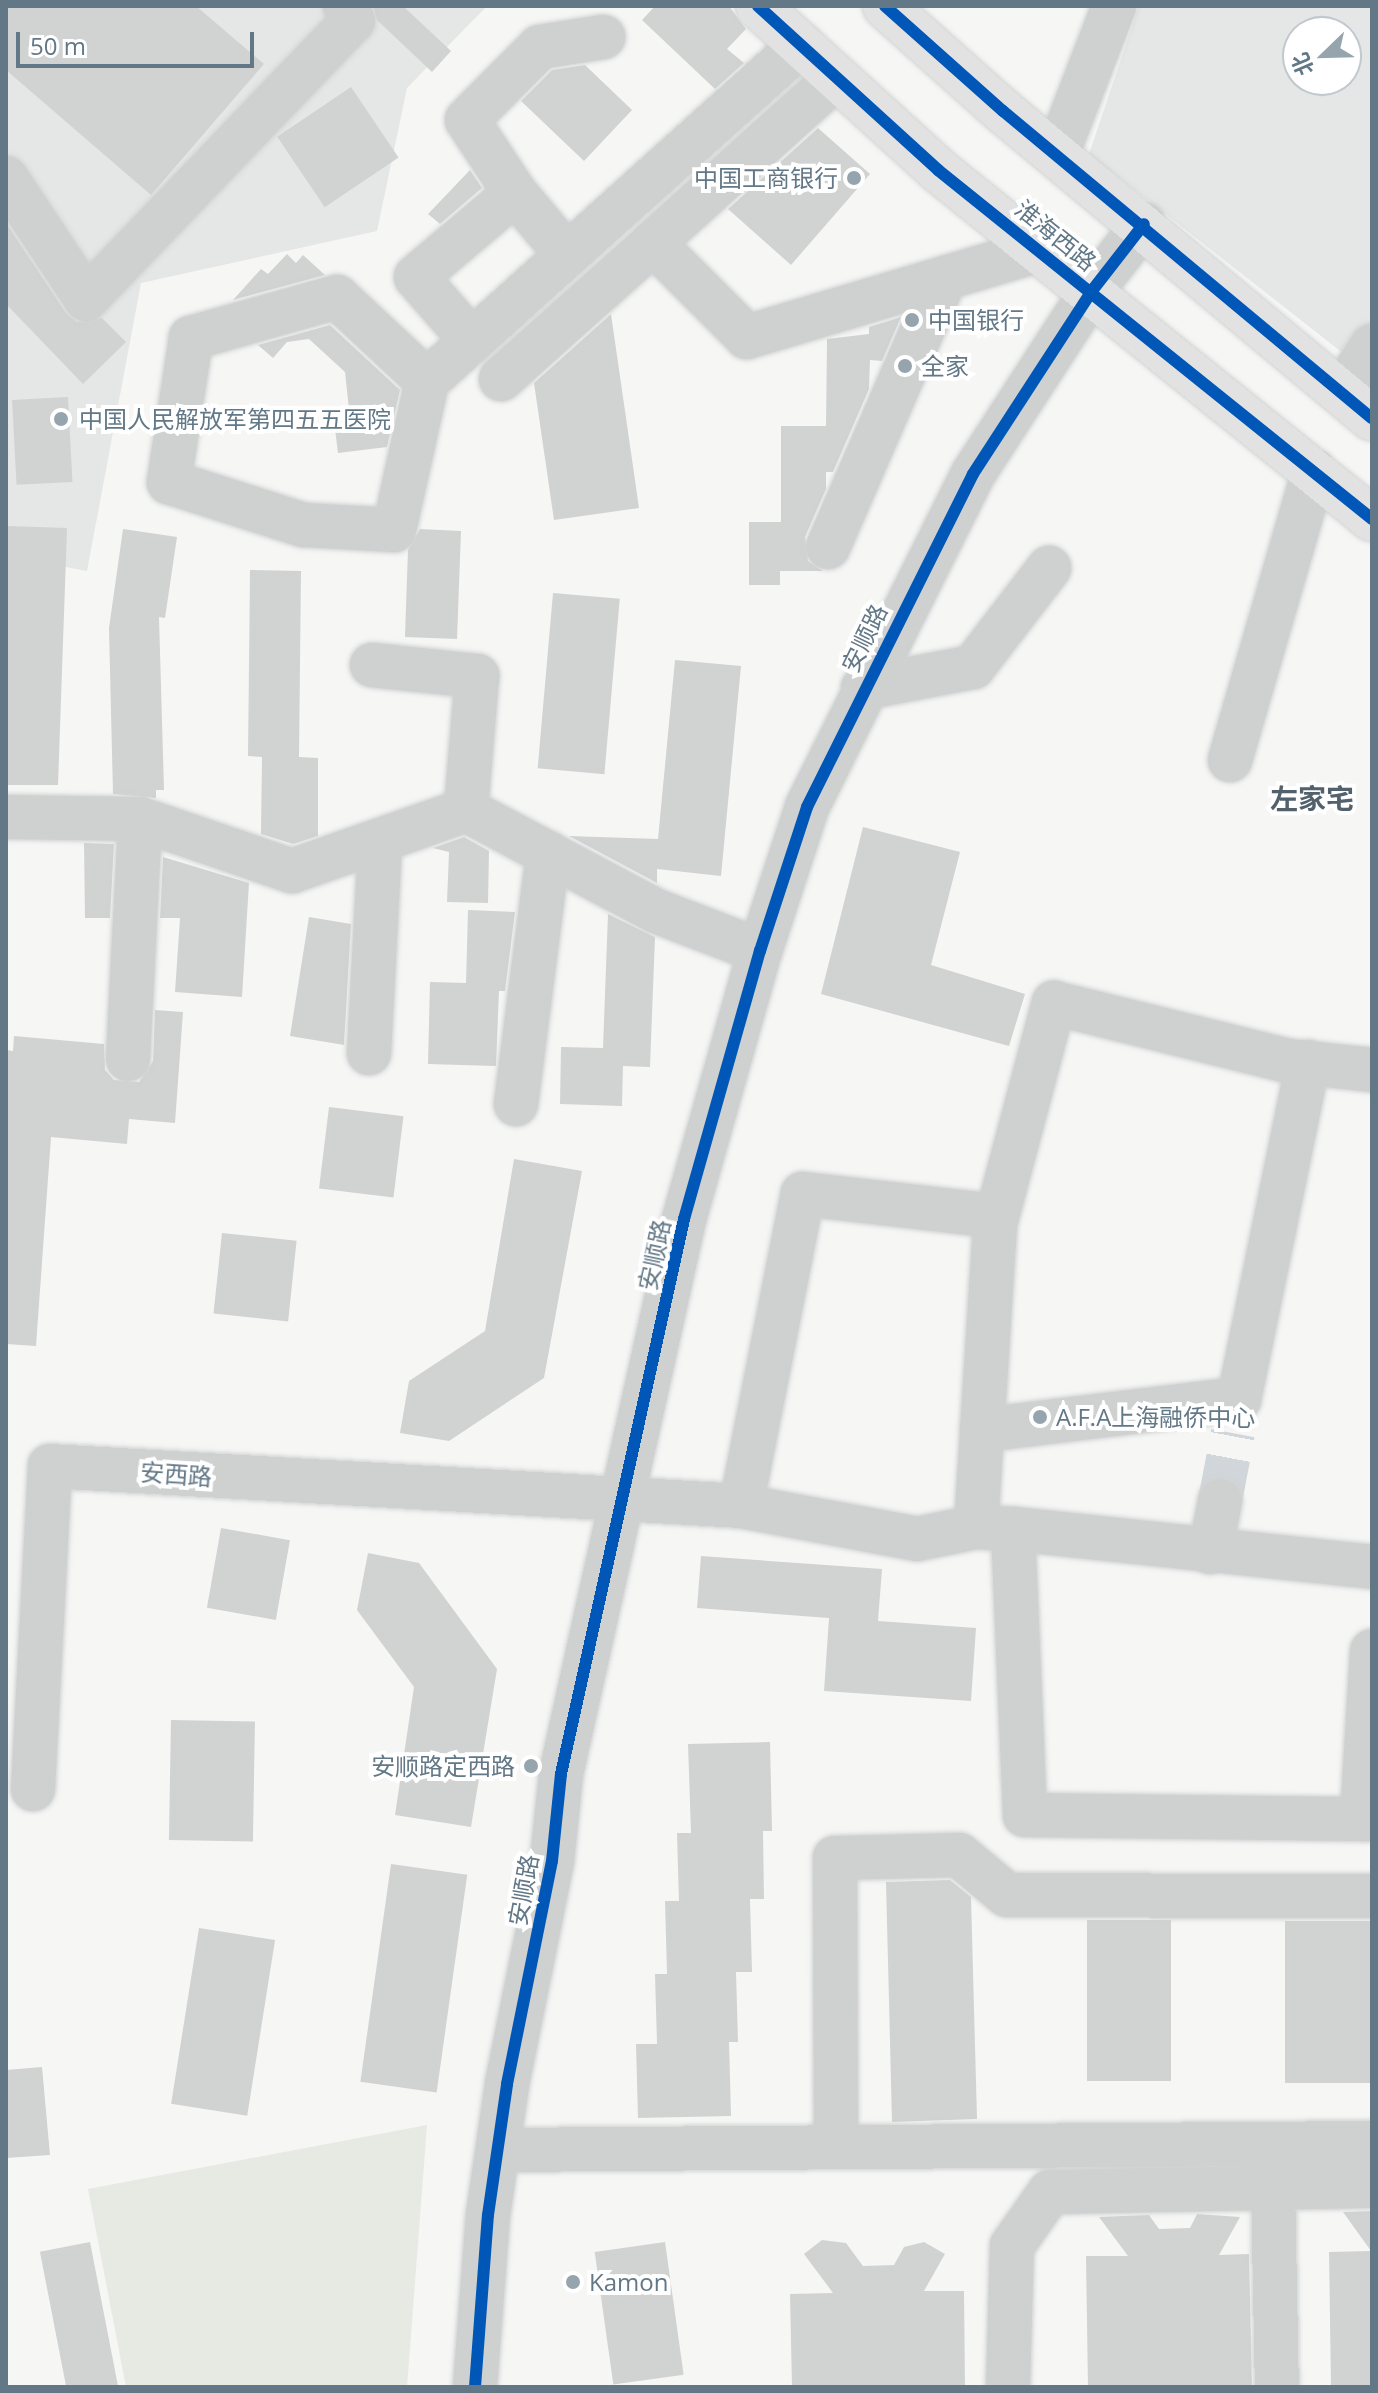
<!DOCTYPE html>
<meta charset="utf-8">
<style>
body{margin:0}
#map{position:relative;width:1378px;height:2393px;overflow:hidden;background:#f6f6f5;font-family:"Open Sans","Noto Sans SC",sans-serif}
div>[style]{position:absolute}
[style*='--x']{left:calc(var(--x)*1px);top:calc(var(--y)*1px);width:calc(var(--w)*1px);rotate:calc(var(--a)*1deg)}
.built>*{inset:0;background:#e5e6e6}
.green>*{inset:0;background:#e6eae3}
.building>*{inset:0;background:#d1d2d2;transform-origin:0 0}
.minor-tunnel>*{height:44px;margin-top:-22px;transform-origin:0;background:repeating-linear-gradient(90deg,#d1d6da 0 44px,transparent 0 66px)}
.roads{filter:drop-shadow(0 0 2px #d1d3d4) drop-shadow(0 0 2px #d1d3d4)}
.minor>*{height:44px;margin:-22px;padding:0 22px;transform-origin:22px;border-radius:22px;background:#cfd1d1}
.major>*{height:44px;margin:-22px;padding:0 22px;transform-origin:22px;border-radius:22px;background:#e2e2e3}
.cycleway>*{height:12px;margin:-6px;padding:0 6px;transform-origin:6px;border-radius:6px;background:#0057b8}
.dots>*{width:22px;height:22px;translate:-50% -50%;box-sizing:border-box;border:4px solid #fff;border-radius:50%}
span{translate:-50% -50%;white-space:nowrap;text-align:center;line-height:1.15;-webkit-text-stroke:8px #fff;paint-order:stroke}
.poi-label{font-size:24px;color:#637887}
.right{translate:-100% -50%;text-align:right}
.left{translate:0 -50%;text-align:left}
.street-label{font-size:24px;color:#637887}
.quarter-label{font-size:28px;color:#52616c;font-weight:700}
.frame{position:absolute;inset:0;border:8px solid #637887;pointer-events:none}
.north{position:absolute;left:1282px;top:16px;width:80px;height:80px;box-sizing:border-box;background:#fff;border:2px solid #c1c9cf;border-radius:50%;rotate:247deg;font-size:22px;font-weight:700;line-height:32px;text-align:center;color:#637887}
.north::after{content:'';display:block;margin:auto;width:28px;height:36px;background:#96a4ae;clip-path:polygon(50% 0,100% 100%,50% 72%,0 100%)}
.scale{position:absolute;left:16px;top:32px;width:238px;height:36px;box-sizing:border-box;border:4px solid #637887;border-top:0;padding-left:10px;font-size:24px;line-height:28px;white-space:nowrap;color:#637887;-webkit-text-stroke:6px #fff;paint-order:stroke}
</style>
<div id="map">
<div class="built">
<div style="clip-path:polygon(6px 6px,487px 6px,407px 88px,377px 231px,141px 283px,87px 571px,6px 556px)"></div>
<div style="clip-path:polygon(evenodd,1139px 6px,1372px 6px,1372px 376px,1089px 154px,1139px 6px,1298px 32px,1346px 32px,1346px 80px,1298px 80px,1298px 32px)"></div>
</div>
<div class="green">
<div style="clip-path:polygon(427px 2125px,407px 2387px,126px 2387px,88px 2189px)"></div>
</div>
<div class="building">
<div style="clip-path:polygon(6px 6px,196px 6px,264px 64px,151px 195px,6px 70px)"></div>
<div style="clip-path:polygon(373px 6px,403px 6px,451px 51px,432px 72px,377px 20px)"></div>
<div style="clip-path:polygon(655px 6px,729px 6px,746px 29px,727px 49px,744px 63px,715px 89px,642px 20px)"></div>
<div style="clip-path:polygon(585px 65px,632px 110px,584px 161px,521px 101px,552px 70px)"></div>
<div style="left:351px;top:87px;width:85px;height:89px;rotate:56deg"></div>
<div style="clip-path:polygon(818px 128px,870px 174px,791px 265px,728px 209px)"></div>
<div style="clip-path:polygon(470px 170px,482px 188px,440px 224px,428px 214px)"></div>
<div style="clip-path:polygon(6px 223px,66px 313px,77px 322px,102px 318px,126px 342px,83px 384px,6px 304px)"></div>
<div style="clip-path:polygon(287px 254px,296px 263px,303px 255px,325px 275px,233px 300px,261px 269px,268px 274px)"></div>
<div style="clip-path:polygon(611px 314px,639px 508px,554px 520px,534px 383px)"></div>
<div style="clip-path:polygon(901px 317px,882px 361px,870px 360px,869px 389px,833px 472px,826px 472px,826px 489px,805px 537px,808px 561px,823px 571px,780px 571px,780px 585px,749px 585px,749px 522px,781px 522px,781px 426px,826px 426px,827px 339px,869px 334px,869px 327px)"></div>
<div style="clip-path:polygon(330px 325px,400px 390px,387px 447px,338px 453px,334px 421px,350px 419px,345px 372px,309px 339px,287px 342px,273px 358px,258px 345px)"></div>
<div style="left:68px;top:397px;width:85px;height:56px;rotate:87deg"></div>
<div style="clip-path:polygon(6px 526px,67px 528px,58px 785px,6px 785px)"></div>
<div style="clip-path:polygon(123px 529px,177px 537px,165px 618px,159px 617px,164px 790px,156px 790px,156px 798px,113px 794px,109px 628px)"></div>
<div style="clip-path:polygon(420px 529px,461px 531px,457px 639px,405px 637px,408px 550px)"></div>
<div style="clip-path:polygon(250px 570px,301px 571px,299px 757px,318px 758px,318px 836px,293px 844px,261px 834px,262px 757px,248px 756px)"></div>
<div style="left:553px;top:593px;width:67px;height:176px;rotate:5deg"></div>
<div style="clip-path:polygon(675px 660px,741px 666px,721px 876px,657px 869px,657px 883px,569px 836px,658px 839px)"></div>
<div style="clip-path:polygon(863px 827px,960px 852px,931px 965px,1025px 994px,1009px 1046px,821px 994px)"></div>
<div style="clip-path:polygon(464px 837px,489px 851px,488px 903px,447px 902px,449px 852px,433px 848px)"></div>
<div style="clip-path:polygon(84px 843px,114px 844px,110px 918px,85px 918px)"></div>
<div style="clip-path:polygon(163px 857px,249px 883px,242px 997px,175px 992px,180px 918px,160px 918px)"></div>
<div style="clip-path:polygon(468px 910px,515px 912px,505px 991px,499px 991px,496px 1066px,428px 1064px,430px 982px,466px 983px)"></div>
<div style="clip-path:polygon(608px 914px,655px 937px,650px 1067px,623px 1066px,622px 1106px,560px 1104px,561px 1047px,603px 1048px)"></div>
<div style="clip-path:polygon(309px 917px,351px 924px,344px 1045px,290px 1036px)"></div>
<div style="clip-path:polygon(155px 1010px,183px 1012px,175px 1123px,129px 1119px,127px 1144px,51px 1137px,36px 1346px,6px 1344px,6px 1050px,13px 1051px,14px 1036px,104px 1044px,105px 1070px,114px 1080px,139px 1082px,153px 1061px)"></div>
<div style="left:329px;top:1107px;width:75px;height:82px;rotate:7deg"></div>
<div style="clip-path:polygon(514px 1159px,582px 1171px,544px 1378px,449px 1441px,400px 1433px,409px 1381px,485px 1331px)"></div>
<div style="left:222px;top:1233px;width:75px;height:81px;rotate:6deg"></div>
<div style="left:221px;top:1528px;width:70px;height:81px;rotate:10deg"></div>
<div style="clip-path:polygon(368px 1553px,419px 1563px,497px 1669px,471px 1827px,395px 1815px,414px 1687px,357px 1610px)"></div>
<div style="clip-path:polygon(701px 1556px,882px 1569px,878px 1621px,976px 1628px,971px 1701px,824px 1691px,829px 1618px,697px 1608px)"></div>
<div style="left:171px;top:1720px;width:84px;height:120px;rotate:1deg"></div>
<div style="clip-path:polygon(770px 1742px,772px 1831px,763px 1831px,764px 1899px,750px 1899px,752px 1972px,736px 1972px,738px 2042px,729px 2042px,731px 2116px,638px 2118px,636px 2044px,657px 2044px,655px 1974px,667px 1974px,665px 1901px,679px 1901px,677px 1833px,691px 1833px,688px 1744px)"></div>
<div style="left:391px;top:1864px;width:77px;height:220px;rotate:8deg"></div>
<div style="clip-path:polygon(950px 1880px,971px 1897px,977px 2119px,892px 2122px,886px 1882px)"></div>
<div style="left:1087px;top:1920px;width:84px;height:161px"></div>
<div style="left:1285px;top:1921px;width:85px;height:162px"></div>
<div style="left:199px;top:1928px;width:77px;height:178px;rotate:9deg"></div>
<div style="clip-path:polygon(42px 2067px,50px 2155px,6px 2158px,6px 2070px)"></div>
<div style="clip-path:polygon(1372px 2211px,1372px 2387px,1331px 2387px,1329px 2252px,1371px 2251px,1343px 2212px)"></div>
<div style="clip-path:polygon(1197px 2214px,1240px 2217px,1219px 2255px,1249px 2254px,1252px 2387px,1088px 2387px,1086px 2256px,1128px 2256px,1099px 2217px,1149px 2215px,1159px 2229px,1190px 2228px)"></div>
<div style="clip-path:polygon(822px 2240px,846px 2243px,863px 2266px,894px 2265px,904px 2247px,924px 2242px,945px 2254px,924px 2291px,964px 2291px,965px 2387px,792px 2387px,790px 2294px,833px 2293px,804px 2254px)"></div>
<div style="left:90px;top:2242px;width:147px;height:51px;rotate:79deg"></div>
<div style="left:665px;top:2242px;width:134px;height:71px;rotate:82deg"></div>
</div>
<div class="minor-tunnel">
<div style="--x:1220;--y:1501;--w:69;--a:-79.2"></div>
</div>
<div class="roads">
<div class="minor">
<div style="--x:836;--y:78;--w:246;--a:138"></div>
<div style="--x:653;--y:243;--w:133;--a:45"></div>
<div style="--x:747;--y:337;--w:305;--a:-16.6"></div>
<div style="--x:1057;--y:154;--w:159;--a:-68.9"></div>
<div style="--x:6;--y:178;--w:145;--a:56.5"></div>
<div style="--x:86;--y:299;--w:385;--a:-46.2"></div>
<div style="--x:353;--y:21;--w:17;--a:-118"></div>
<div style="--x:515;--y:193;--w:81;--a:50"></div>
<div style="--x:472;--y:341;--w:85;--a:-131.2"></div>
<div style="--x:416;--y:277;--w:130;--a:-40.3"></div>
<div style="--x:515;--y:193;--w:87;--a:-123.3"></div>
<div style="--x:467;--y:120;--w:103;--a:-45"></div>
<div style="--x:540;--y:47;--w:64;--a:-9"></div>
<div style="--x:501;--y:379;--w:204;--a:-41.8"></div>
<div style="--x:427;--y:381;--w:123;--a:-137"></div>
<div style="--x:337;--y:297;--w:152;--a:164.3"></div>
<div style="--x:191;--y:338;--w:146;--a:98.7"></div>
<div style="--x:169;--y:482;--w:142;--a:17.7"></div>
<div style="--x:304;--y:525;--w:90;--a:3.2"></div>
<div style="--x:394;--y:530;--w:153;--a:-77.5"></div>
<div style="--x:427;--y:381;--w:503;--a:-41.94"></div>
<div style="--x:1342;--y:392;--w:55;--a:-56.9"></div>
<div style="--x:828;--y:547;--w:293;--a:-66.5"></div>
<div style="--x:372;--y:665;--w:106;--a:6"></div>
<div style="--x:477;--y:676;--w:134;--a:94.7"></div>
<div style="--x:863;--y:688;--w:112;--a:-10.8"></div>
<div style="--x:973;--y:667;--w:125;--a:-52.5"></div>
<div style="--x:1230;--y:760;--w:301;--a:-73.8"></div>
<div style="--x:6;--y:817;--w:134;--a:0.9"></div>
<div style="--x:140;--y:819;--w:161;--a:18.9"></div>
<div style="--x:292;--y:871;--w:184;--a:-19.3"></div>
<div style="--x:466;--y:810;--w:215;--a:28"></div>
<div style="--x:656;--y:911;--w:111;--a:21"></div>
<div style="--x:369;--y:1053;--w:212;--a:-87"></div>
<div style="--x:128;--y:1059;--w:240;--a:-87.1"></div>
<div style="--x:516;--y:1104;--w:253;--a:-82.7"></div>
<div style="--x:982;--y:1430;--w:259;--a:-6.9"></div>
<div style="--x:1239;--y:1399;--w:344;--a:-78.4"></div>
<div style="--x:741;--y:1506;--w:318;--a:-78.8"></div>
<div style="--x:803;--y:1194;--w:195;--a:6.5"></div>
<div style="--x:976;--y:1527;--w:304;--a:-86.4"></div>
<div style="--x:995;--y:1224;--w:229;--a:-75.1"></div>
<div style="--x:1054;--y:1003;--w:242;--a:13.9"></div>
<div style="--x:1289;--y:1061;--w:83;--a:6.2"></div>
<div style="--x:1013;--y:1529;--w:286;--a:87.6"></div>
<div style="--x:1025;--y:1815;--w:347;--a:0.7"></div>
<div style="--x:1210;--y:1552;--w:52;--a:-78.9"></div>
<div style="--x:33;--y:1789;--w:323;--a:-87"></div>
<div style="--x:50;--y:1466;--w:692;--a:3.31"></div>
<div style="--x:741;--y:1506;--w:179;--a:10.6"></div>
<div style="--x:917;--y:1539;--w:60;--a:-11.5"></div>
<div style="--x:976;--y:1527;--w:37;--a:3"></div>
<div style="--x:1013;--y:1529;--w:361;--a:6"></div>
<div style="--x:1362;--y:1819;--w:168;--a:-86.6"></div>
<div style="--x:836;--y:2147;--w:289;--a:-90.2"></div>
<div style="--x:835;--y:1858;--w:124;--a:-1.4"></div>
<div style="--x:959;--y:1855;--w:62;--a:39.8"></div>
<div style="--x:1007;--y:1895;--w:365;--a:0.2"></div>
<div style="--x:498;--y:2150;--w:874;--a:-0.46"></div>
<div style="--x:1273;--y:2185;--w:202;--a:88.9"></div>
<div style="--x:475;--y:2387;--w:172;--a:-85.7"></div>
<div style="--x:488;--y:2215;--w:132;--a:-81.7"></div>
<div style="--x:507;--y:2084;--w:227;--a:-78.6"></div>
<div style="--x:552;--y:1861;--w:87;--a:-84.1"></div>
<div style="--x:561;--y:1774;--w:568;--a:-77.5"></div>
<div style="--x:684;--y:1219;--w:279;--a:-74.2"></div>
<div style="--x:760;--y:951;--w:151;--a:-71.9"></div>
<div style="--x:807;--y:807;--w:372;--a:-63.5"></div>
<div style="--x:973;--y:474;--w:217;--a:-57"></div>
<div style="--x:1091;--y:292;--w:86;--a:-52.1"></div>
<div style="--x:1008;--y:2387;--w:141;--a:-88.4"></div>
<div style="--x:1012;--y:2246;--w:66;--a:-54.9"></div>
<div style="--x:1050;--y:2192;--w:322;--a:-1.1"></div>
</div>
<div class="major">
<div style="--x:758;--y:6;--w:244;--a:42.3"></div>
<div style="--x:938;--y:170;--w:557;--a:38.8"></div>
<div style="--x:885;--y:6;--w:158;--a:41.7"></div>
<div style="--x:1003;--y:111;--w:480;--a:39.8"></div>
</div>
</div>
<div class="cycleway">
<div style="--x:758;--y:6;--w:244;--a:42.3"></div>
<div style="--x:938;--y:170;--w:557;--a:38.8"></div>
<div style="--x:885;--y:6;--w:158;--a:41.7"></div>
<div style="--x:1003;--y:111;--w:480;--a:39.8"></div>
<div style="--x:475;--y:2387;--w:172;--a:-85.7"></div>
<div style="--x:488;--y:2215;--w:132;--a:-81.7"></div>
<div style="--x:507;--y:2084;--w:227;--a:-78.6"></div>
<div style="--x:552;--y:1861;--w:87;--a:-84.1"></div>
<div style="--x:561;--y:1774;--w:568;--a:-77.5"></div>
<div style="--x:684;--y:1219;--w:279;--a:-74.2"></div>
<div style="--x:760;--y:951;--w:151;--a:-71.9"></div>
<div style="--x:807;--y:807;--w:372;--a:-63.5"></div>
<div style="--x:973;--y:474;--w:217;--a:-57"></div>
<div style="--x:1091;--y:292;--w:86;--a:-52.1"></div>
</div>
<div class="dots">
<div style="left:854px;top:178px;background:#96a4ae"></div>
<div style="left:912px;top:320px;background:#96a4ae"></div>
<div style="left:905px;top:366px;background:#96a4ae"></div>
<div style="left:61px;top:419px;background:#96a4ae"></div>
<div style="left:1040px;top:1417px;background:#96a4ae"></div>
<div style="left:531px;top:1766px;background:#96a4ae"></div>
<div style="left:573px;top:2282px;background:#96a4ae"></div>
</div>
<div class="poi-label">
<span class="right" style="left:838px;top:178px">中国工商银行</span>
<span class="left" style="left:928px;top:320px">中国银行</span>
<span class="left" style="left:921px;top:366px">全家</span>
<span class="left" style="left:79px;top:419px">中国人民解放军第四五五医院</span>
<span class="left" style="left:1056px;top:1417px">A.F.A上海融侨中心</span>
<span class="right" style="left:515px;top:1766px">安顺路定西路</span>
<span class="left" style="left:589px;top:2282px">Kamon</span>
</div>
<div class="street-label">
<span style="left:1056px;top:235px;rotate:39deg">淮海西路</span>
<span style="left:864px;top:638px;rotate:-64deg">安顺路</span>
<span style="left:654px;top:1255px;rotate:-78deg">安顺路</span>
<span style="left:176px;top:1474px;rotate:4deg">安西路</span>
<span style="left:523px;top:1890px;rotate:-80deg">安顺路</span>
</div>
<div class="quarter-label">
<span style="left:1312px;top:798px">左家宅</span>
</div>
<div class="frame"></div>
<div class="north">北</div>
<div class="scale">50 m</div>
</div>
